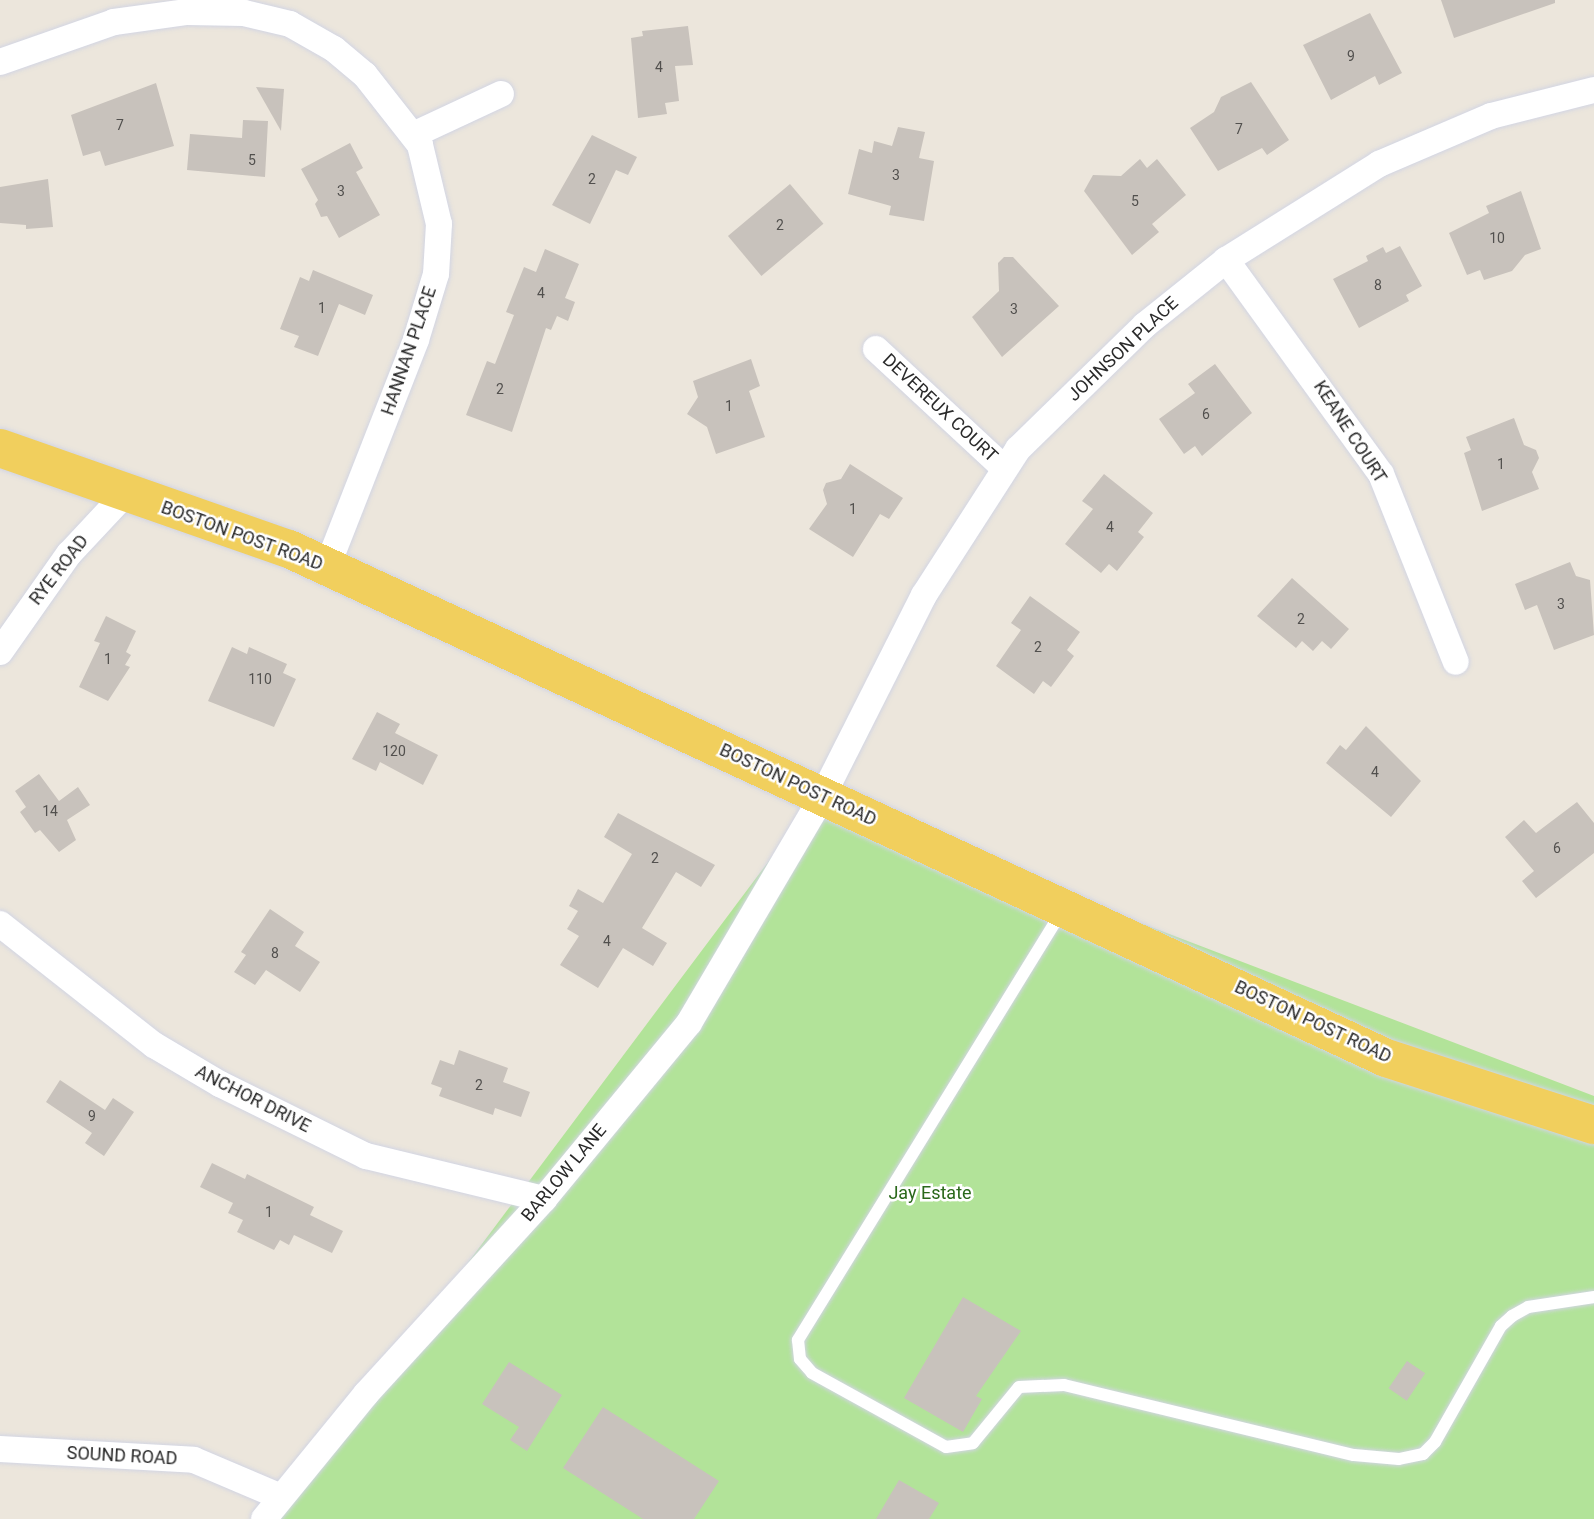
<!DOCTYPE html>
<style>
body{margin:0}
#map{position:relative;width:1594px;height:1519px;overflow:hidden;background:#ece6dc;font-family:Roboto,sans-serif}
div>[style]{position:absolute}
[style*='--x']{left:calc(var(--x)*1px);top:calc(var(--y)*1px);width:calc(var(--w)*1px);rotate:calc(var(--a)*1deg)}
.green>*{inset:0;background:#b2e399}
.building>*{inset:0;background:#c8c2bc;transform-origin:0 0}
.roads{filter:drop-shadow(0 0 2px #d2d5e3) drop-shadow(0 0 2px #d2d5e3)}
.service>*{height:12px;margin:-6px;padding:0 6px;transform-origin:6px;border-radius:6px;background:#fff}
.minor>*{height:26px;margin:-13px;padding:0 13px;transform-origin:13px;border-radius:13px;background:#fff}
.primary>*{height:38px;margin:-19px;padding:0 19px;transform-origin:19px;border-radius:19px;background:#f1cf5d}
span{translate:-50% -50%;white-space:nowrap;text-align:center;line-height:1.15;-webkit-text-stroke:5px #fff;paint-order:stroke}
.number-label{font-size:14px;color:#52504e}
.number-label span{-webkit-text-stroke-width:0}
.street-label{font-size:18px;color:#2a2a2a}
.park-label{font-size:18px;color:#2a681a}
</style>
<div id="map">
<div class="green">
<div style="clip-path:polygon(834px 774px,823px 797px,886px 826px,1594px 1096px,1594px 1519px,276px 1519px)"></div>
</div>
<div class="building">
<div style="clip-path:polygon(1441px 0,1555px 0,1555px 3px,1454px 38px)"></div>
<div style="clip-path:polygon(1370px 13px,1402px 73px,1379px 85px,1375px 76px,1331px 100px,1303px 45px)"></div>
<div style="clip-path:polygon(688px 26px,693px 65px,675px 66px,679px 101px,665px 103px,667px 114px,638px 118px,631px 38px,643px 36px,642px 31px)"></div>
<div style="clip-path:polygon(1251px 82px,1289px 140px,1267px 155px,1262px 148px,1218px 171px,1190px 128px,1214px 112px,1221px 97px)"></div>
<div style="clip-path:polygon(156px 83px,174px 146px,105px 166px,100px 151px,83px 156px,71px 115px)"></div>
<div style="clip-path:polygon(256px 87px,284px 89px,281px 131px)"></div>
<div style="clip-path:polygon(243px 120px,268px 121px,265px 177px,187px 170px,190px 134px,242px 138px)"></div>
<div style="clip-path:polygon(898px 127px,925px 132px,919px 158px,934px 161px,924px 221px,889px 215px,891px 206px,848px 194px,859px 149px,872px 153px,874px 141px,892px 146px)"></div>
<div style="clip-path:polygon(592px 135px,637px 157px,628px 175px,616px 170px,590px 224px,552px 205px)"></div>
<div style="clip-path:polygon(350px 143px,363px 168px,356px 172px,380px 215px,339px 238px,327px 216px,321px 217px,315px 204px,318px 200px,301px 169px)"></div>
<div style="clip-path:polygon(1140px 159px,1147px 168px,1157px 159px,1186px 195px,1152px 224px,1159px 232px,1132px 255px,1084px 191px,1093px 175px,1121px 176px)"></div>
<div style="clip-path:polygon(48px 179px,53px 227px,26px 229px,26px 225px,0 223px,0 187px)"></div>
<div style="left:790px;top:184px;width:52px;height:81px;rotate:50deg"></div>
<div style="clip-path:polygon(1521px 191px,1541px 249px,1525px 255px,1512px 271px,1484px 280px,1480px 270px,1467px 275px,1449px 233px,1489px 213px,1486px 206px)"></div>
<div style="clip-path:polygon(1400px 246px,1422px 286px,1406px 295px,1409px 301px,1359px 328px,1333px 279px,1368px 261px,1366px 256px,1383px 247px,1386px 253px)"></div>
<div style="clip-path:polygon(545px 249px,579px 264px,565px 298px,575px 302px,568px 321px,557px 316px,551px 330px,546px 328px,512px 432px,466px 415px,487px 361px,495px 364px,514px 315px,506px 312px,524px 267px,536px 272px)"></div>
<div style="clip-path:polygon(1004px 257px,1013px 257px,1059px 306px,1002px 357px,972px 317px,999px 291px,998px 263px)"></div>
<div style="clip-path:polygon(313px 270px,373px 295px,365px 315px,339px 304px,318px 356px,294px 347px,299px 336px,280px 329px,300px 277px,309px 281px)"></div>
<div style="clip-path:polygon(751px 359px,760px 386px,749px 391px,765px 437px,716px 454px,707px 427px,687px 414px,698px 397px,693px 381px)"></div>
<div style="clip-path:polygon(1215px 364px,1252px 413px,1202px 456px,1195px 446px,1184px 454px,1159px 419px,1195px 393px,1188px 384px)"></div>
<div style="clip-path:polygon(1514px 418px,1524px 445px,1536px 450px,1539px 458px,1532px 472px,1539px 489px,1482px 511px,1464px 453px,1471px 450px,1466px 437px)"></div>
<div style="clip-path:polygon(850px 464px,903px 498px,889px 519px,880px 514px,853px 557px,809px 529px,827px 504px,823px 490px,826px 483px,841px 479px)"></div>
<div style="clip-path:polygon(1104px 474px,1153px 513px,1138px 532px,1144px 537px,1117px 571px,1109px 564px,1101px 573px,1065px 544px,1093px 509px,1082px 501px)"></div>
<div style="clip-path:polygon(1570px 562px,1576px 576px,1590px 580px,1594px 635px,1554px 650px,1537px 605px,1525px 610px,1515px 584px)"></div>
<div style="clip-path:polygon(1292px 578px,1349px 629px,1331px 649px,1322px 641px,1313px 651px,1302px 641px,1296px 648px,1257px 616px)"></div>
<div style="clip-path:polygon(1030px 596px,1080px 632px,1067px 650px,1074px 656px,1051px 687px,1043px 681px,1034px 694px,996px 666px,1021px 630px,1011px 623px)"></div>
<div style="clip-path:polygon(106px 616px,136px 631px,126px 652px,131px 655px,125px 665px,130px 667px,108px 701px,79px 687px,100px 643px,94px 641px)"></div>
<div style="clip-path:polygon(232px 647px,247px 654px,249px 647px,287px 664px,283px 673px,296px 679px,274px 727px,208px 701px)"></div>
<div style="clip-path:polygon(377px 712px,400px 724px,395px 733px,438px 755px,423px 785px,380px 762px,376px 771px,352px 759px)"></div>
<div style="clip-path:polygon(1366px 726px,1421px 781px,1391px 817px,1326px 763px,1340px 745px,1346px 750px)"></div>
<div style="clip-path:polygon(39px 774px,59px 801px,78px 787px,90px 805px,67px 820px,76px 840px,59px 852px,40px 830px,35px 833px,20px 812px,26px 807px,15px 791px)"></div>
<div style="clip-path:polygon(1577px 802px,1594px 823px,1594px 853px,1536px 898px,1522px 881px,1534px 871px,1505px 837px,1524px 820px,1536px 833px)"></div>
<div style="clip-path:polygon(618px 813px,715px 865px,701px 887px,676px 872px,642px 928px,667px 943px,653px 966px,623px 948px,598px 988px,560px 965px,579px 936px,567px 929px,578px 911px,569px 906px,578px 889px,603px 903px,632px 854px,604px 837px)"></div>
<div style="clip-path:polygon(270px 909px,304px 932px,295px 946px,320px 962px,300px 992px,266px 970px,255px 985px,234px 972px,246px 955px,241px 952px)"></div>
<div style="clip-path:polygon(459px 1050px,508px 1068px,503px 1082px,530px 1092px,521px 1117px,495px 1108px,493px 1115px,439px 1096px,442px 1088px,431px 1084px,440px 1060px,454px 1065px)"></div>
<div style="clip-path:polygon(60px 1080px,105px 1110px,113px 1098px,134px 1112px,104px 1156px,85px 1143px,92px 1133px,46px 1102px)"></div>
<div style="clip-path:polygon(212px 1163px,245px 1179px,247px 1174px,314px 1207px,310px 1215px,343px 1231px,332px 1253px,294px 1235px,289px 1245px,280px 1240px,274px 1250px,237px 1232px,243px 1220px,228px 1213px,233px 1203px,200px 1187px)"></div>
<div style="clip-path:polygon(963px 1297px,1021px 1331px,976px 1396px,982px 1399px,963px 1432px,904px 1398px)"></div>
<div style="left:1407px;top:1361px;width:22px;height:33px;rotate:34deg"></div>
<div style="clip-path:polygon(509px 1362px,562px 1395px,527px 1451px,510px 1440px,519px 1427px,482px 1404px)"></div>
<div style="clip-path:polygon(603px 1407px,719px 1481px,694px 1519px,643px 1519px,563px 1468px)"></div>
<div style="clip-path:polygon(899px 1480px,939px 1503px,929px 1519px,876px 1519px)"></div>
</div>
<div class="roads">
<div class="service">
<div style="--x:1062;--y:911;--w:504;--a:121.61"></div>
<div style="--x:798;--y:1340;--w:19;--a:84"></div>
<div style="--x:800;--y:1359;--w:18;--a:49"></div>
<div style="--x:812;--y:1373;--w:153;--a:28.9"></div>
<div style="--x:946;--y:1447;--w:27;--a:-8"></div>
<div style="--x:973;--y:1443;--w:72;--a:-50.6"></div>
<div style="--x:1019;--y:1387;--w:45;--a:-2.5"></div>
<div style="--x:1064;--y:1385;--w:298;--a:13.6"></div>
<div style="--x:1354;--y:1455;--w:45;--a:5.1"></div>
<div style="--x:1399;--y:1459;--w:25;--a:-12"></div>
<div style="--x:1423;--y:1454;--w:17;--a:-45"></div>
<div style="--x:1435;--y:1442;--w:133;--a:-60.4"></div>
<div style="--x:1501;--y:1326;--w:15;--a:-42"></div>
<div style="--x:1512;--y:1316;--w:18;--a:-29"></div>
<div style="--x:1528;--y:1307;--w:67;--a:-8.6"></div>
</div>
<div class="minor">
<div style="--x:0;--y:62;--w:121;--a:-19.3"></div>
<div style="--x:114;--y:22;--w:74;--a:-7.8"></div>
<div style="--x:187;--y:12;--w:57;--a:1"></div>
<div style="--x:244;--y:13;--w:47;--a:13.4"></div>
<div style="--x:290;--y:24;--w:51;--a:29.6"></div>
<div style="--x:334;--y:49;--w:40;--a:40"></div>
<div style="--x:365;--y:75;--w:89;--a:51.8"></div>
<div style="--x:420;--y:145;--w:81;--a:76.5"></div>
<div style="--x:439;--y:224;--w:50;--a:93.4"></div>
<div style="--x:436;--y:274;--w:69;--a:106.9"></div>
<div style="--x:416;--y:340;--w:244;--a:111.4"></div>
<div style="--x:413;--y:135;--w:97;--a:-25"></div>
<div style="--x:1226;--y:260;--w:264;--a:54.1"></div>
<div style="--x:1381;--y:474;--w:202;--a:68.3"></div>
<div style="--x:876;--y:349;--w:175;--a:42.9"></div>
<div style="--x:0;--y:652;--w:120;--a:-54.9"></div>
<div style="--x:69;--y:554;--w:82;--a:-47"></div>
<div style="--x:0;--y:924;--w:196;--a:38.2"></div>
<div style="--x:154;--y:1045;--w:77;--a:30.6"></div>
<div style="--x:220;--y:1084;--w:163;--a:26.3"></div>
<div style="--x:366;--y:1156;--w:183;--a:13.6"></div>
<div style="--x:0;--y:1449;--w:194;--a:3.2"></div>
<div style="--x:194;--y:1460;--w:92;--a:23"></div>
<div style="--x:264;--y:1519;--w:161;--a:-50.8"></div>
<div style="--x:366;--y:1394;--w:264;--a:-47.6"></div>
<div style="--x:544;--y:1199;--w:228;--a:-50.5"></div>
<div style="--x:689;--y:1023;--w:262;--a:-59.5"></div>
<div style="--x:822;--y:797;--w:226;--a:-63.2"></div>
<div style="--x:924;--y:595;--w:174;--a:-57.2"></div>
<div style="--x:1018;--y:449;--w:177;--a:-44.3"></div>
<div style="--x:1145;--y:325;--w:104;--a:-38.7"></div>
<div style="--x:1226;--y:260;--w:181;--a:-32.1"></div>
<div style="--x:1379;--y:164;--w:122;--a:-23.2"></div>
<div style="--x:1491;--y:116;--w:106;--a:-14.2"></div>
</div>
<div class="primary">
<div style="--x:0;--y:448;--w:306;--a:19.3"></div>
<div style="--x:289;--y:549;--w:1209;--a:24.89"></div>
<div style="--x:1386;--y:1058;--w:219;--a:17.9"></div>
</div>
</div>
<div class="number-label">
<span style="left:1351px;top:56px">9</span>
<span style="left:659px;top:67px">4</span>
<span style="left:120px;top:125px">7</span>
<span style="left:1239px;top:129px">7</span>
<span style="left:252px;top:160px">5</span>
<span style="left:896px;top:175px">3</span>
<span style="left:592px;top:179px">2</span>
<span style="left:341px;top:191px">3</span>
<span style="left:1135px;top:201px">5</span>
<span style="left:780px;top:225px">2</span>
<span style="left:1497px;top:238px">10</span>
<span style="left:1378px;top:285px">8</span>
<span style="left:541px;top:293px">4</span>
<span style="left:322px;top:308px">1</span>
<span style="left:1014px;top:309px">3</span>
<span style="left:500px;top:389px">2</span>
<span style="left:729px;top:406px">1</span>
<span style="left:1206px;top:414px">6</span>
<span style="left:1501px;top:464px">1</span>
<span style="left:853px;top:509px">1</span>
<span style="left:1110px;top:527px">4</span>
<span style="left:1561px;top:604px">3</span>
<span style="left:1301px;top:619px">2</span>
<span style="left:1038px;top:647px">2</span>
<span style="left:108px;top:659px">1</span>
<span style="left:260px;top:679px">110</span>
<span style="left:394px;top:751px">120</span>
<span style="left:1375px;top:772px">4</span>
<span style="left:50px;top:811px">14</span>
<span style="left:1557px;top:848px">6</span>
<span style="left:655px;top:858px">2</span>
<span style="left:607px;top:941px">4</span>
<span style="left:275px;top:953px">8</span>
<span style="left:479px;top:1085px">2</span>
<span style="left:92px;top:1116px">9</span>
<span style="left:269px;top:1212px">1</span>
</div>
<div class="street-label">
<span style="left:1123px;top:349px;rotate:-43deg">JOHNSON PLACE</span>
<span style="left:409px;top:351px;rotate:-71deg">HANNAN PLACE</span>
<span style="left:940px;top:408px;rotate:43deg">DEVEREUX COURT</span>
<span style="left:1350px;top:432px;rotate:57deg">KEANE COURT</span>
<span style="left:242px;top:536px;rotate:20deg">BOSTON POST ROAD</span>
<span style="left:59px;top:570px;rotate:-52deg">RYE ROAD</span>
<span style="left:798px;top:785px;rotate:25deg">BOSTON POST ROAD</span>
<span style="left:1313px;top:1022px;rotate:25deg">BOSTON POST ROAD</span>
<span style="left:253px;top:1099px;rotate:27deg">ANCHOR DRIVE</span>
<span style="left:564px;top:1173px;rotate:-50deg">BARLOW LANE</span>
<span style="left:122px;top:1456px;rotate:3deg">SOUND ROAD</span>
</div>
<div class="park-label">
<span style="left:930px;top:1193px">Jay Estate</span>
</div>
</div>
